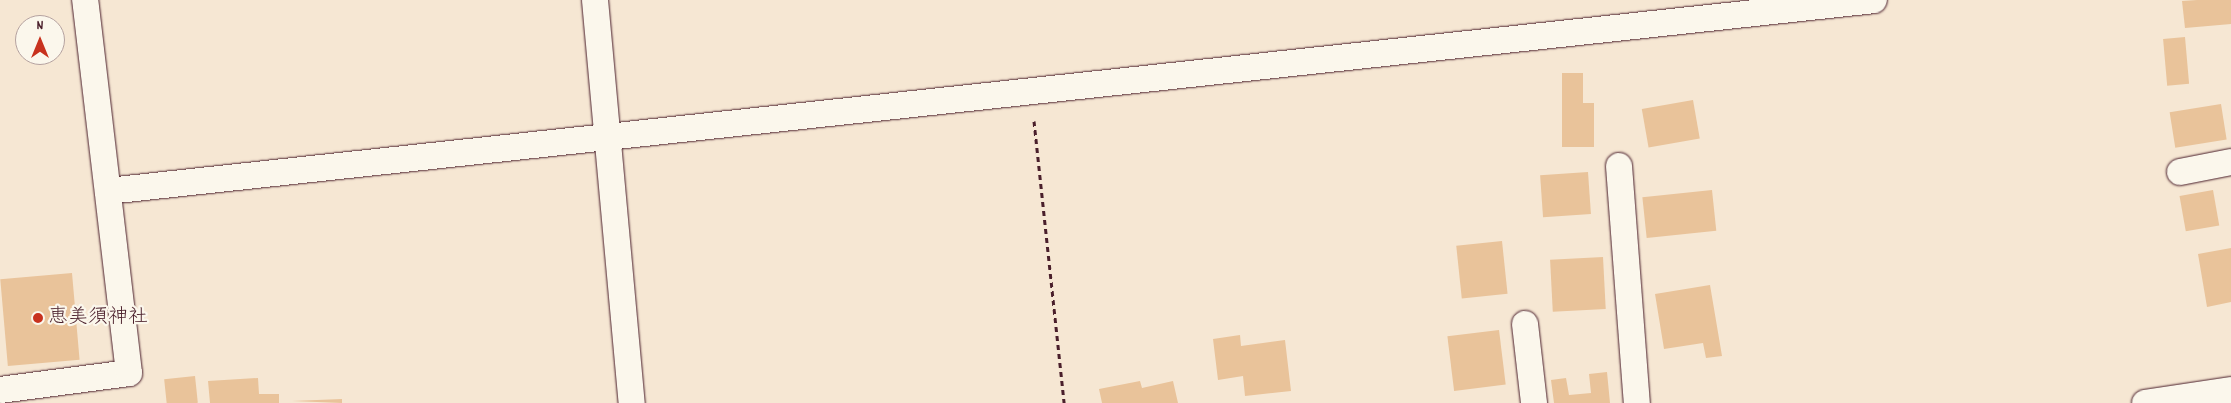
<!DOCTYPE html>
<meta charset="utf-8">
<style>
body{margin:0}
#map{position:relative;width:2231px;height:403px;overflow:hidden;background:#f6e7d3;font-family:Dekko,"Klee One",sans-serif}
div>[style]{position:absolute}
[style*='--x']{left:calc(var(--x)*1px);top:calc(var(--y)*1px);width:calc(var(--w)*1px);rotate:calc(var(--a)*1deg)}
.building>*{inset:0;background:#e9c39a;transform-origin:0 0}
.path>*{height:3px;margin-top:-1.5px;transform-origin:0;background:repeating-linear-gradient(90deg,#4a1f2b 0 5px,transparent 0 9px)}
.roads{filter:drop-shadow(0 0 1px #4a1f2b) drop-shadow(0 0 1px #4a1f2b)}
.minor>*{height:26px;margin:-13px;padding:0 13px;transform-origin:13px;border-radius:13px;background:#fbf7ec}
.dots>*{width:14px;height:14px;translate:-50% -50%;box-sizing:border-box;border:2px solid #fbf7ec;border-radius:50%}
span{translate:-50% -50%;white-space:nowrap;text-align:center;line-height:1.15;-webkit-text-stroke:4.5px #fbf7ec;paint-order:stroke}
.poi-label{font-size:20px;color:#4a1f2b}
.left{translate:0 -50%;text-align:left}
.north{position:absolute;left:15px;top:15px;width:50px;height:50px;box-sizing:border-box;background:#fbf7ec;border:1px solid #b4a19f;border-radius:50%;rotate:0deg;font-size:14px;font-weight:700;line-height:20px;text-align:center;color:#4a1f2b}
.north::after{content:'';display:block;margin:auto;width:18px;height:22px;background:#c8321e;clip-path:polygon(50% 0,100% 100%,50% 72%,0 100%)}
</style>
<div id="map">
<div class="building">
<div style="clip-path:polygon(2197px 0,2231px 0,2231px 24px,2185px 28px,2182px 1px)"></div>
<div style="left:2185px;top:37px;width:47px;height:22px;rotate:85deg"></div>
<div style="clip-path:polygon(1562px 73px,1583px 73px,1583px 103px,1594px 103px,1594px 147px,1562px 147px)"></div>
<div style="left:1693px;top:100px;width:39px;height:52px;rotate:80deg"></div>
<div style="left:2221px;top:104px;width:36px;height:52px;rotate:81deg"></div>
<div style="left:1588px;top:172px;width:42px;height:48px;rotate:86deg"></div>
<div style="left:1712px;top:190px;width:41px;height:70px;rotate:84deg"></div>
<div style="left:2213px;top:190px;width:36px;height:34px;rotate:80deg"></div>
<div style="left:1502px;top:241px;width:53px;height:46px;rotate:84deg"></div>
<div style="clip-path:polygon(2231px 248px,2231px 302px,2207px 307px,2198px 254px)"></div>
<div style="left:1603px;top:257px;width:52px;height:53px;rotate:87deg"></div>
<div style="left:72px;top:273px;width:87px;height:72px;rotate:85deg"></div>
<div style="clip-path:polygon(1710px 285px,1722px 356px,1706px 358px,1703px 343px,1664px 349px,1655px 294px)"></div>
<div style="left:1499px;top:330px;width:55px;height:52px;rotate:83deg"></div>
<div style="clip-path:polygon(1240px 335px,1241px 346px,1285px 340px,1291px 391px,1245px 396px,1243px 376px,1218px 380px,1213px 339px)"></div>
<div style="clip-path:polygon(1607px 372px,1610px 403px,1554px 403px,1551px 380px,1566px 378px,1569px 395px,1591px 393px,1589px 374px)"></div>
<div style="left:195px;top:376px;width:27px;height:31px;rotate:84deg"></div>
<div style="clip-path:polygon(258px 378px,259px 394px,279px 394px,279px 403px,210px 403px,208px 381px)"></div>
<div style="clip-path:polygon(1140px 381px,1142px 388px,1173px 381px,1178px 403px,1102px 403px,1099px 389px)"></div>
<div style="clip-path:polygon(342px 399px,342px 403px,292px 401px)"></div>
</div>
<div class="path">
<div style="--x:1034;--y:121;--w:284;--a:83.9"></div>
</div>
<div class="roads">
<div class="minor">
<div style="--x:595;--y:0;--w:405;--a:84.8"></div>
<div style="--x:1619;--y:166;--w:238;--a:85.7"></div>
<div style="--x:2180;--y:172;--w:52;--a:-11.1"></div>
<div style="--x:108;--y:191;--w:1776;--a:-6.17"></div>
<div style="--x:1525;--y:324;--w:80;--a:83.5"></div>
<div style="--x:0;--y:390;--w:130;--a:-7.5"></div>
<div style="--x:129;--y:373;--w:376;--a:-96.7"></div>
<div style="--x:2145;--y:403;--w:87;--a:-8.6"></div>
</div>
</div>
<div class="dots">
<div style="left:38px;top:318px;background:#c8321e"></div>
</div>
<div class="poi-label">
<span class="left" style="left:48px;top:318px">恵美須神社</span>
</div>
<div class="north">N</div>
</div>
